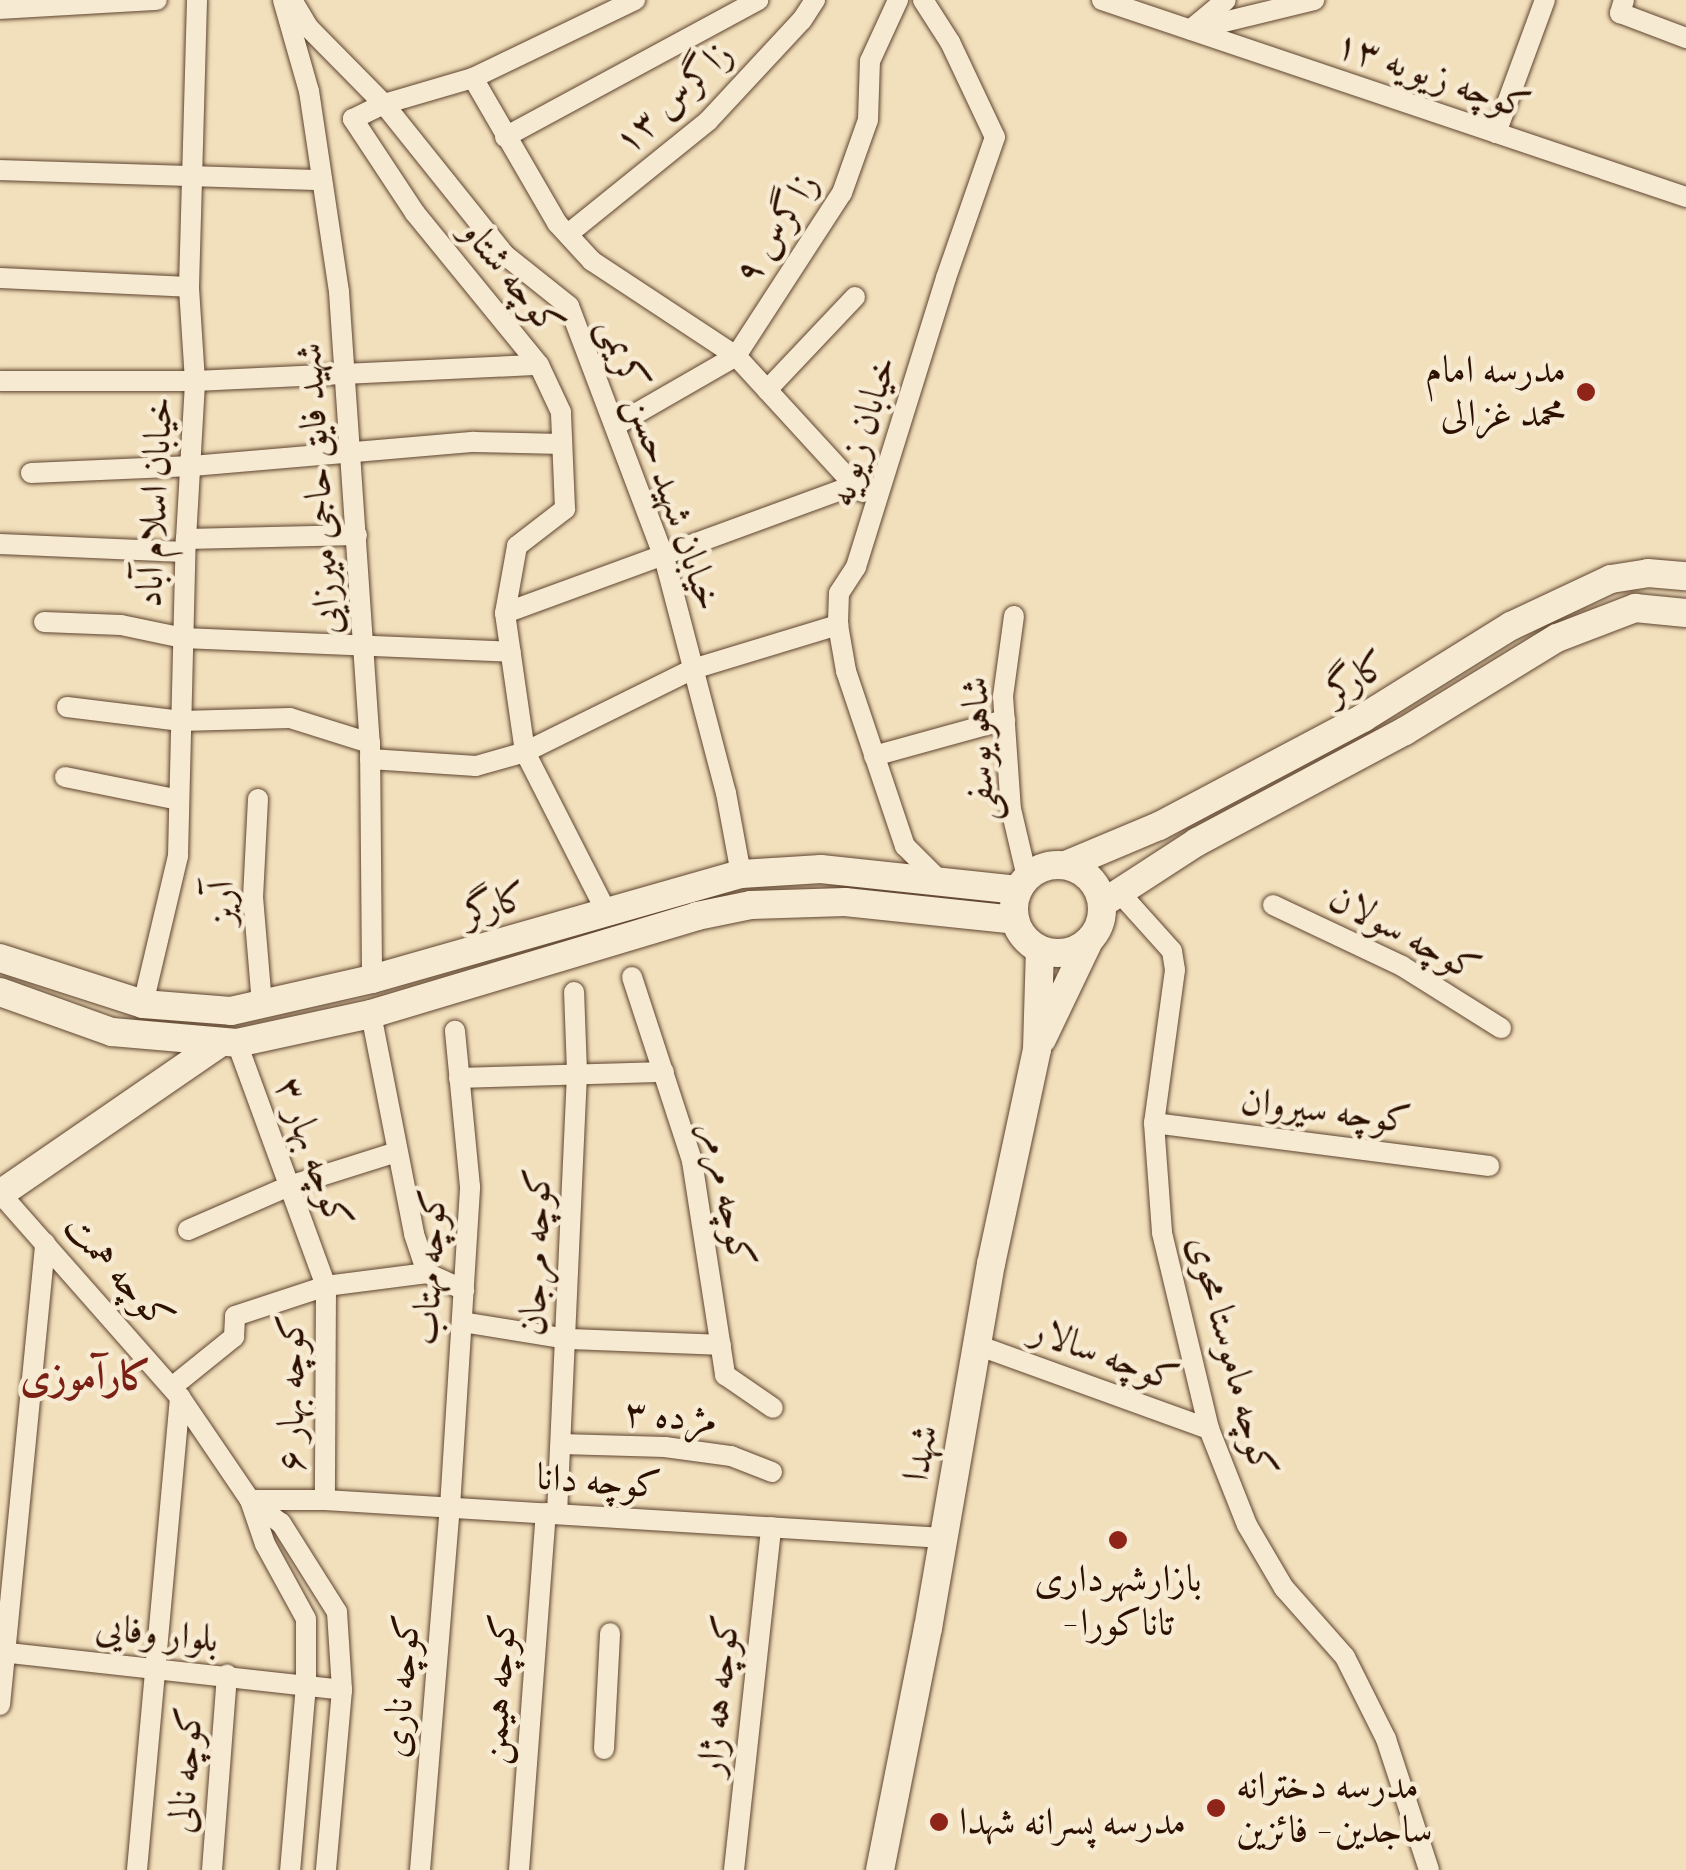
<!DOCTYPE html>
<meta charset="utf-8">
<style>
body{margin:0}
#map{position:relative;width:1686px;height:1870px;overflow:hidden;background:#f2dfbb;font-family:"IM FELL French Canon",Amiri,serif}
div>[style]{position:absolute}
[style*='--x']{left:calc(var(--x)*1px);top:calc(var(--y)*1px);width:calc(var(--w)*1px);rotate:calc(var(--a)*1deg)}
.roads{filter:drop-shadow(0 0 2px #5e442f) drop-shadow(0 0 2px #5e442f)}
.street>*{height:20px;margin:-10px;padding:0 10px;transform-origin:10px;border-radius:10px;background:#f7ead3}
.secondary>*{height:28px;margin:-14px;padding:0 14px;transform-origin:14px;border-radius:14px;background:#f7ead3}
.secondary>.ring{margin:-14px;padding:0;box-sizing:content-box;background:none;border:28px solid #f7ead3;border-radius:50%}
.dots>*{width:28px;height:28px;translate:-50% -50%;box-sizing:border-box;border:5px solid #f7ead3;border-radius:50%}
span{translate:-50% -50%;white-space:nowrap;text-align:center;line-height:1.15;-webkit-text-stroke:9px #f7ead3;paint-order:stroke}
.street-label{font-size:38px;color:#2d1100}
.poi-label{font-size:38px;color:#2d1100}
.right{translate:-100% -50%;text-align:right}
.left{translate:0 -50%;text-align:left}
.neighbourhood-label{font-size:40px;color:#7a1f14;font-weight:700}
</style>
<div id="map">
<div class="roads">
<div class="street">
<div style="--x:283;--y:0;--w:95;--a:74.1"></div>
<div style="--x:309;--y:91;--w:203;--a:81.5"></div>
<div style="--x:339;--y:292;--w:452;--a:86.1"></div>
<div style="--x:370;--y:743;--w:236;--a:89.5"></div>
<div style="--x:292;--y:0;--w:31;--a:59"></div>
<div style="--x:308;--y:27;--w:108;--a:45.4"></div>
<div style="--x:384;--y:104;--w:193;--a:51.3"></div>
<div style="--x:505;--y:255;--w:82;--a:38.6"></div>
<div style="--x:569;--y:306;--w:268;--a:69.3"></div>
<div style="--x:664;--y:557;--w:244;--a:75.3"></div>
<div style="--x:726;--y:793;--w:82;--a:79.5"></div>
<div style="--x:923;--y:0;--w:50;--a:57.3"></div>
<div style="--x:950;--y:42;--w:105;--a:64.7"></div>
<div style="--x:995;--y:137;--w:149;--a:109.2"></div>
<div style="--x:946;--y:278;--w:303;--a:107.3"></div>
<div style="--x:856;--y:567;--w:31;--a:123"></div>
<div style="--x:839;--y:593;--w:32;--a:92"></div>
<div style="--x:838;--y:625;--w:47;--a:80.1"></div>
<div style="--x:846;--y:671;--w:185;--a:71.4"></div>
<div style="--x:905;--y:846;--w:49;--a:45"></div>
<div style="--x:1102;--y:0;--w:616;--a:18.64"></div>
<div style="--x:1624;--y:0;--w:14;--a:107"></div>
<div style="--x:1620;--y:13;--w:71;--a:20.7"></div>
<div style="--x:0;--y:9;--w:157;--a:-3.3"></div>
<div style="--x:1195;--y:26;--w:40;--a:-40"></div>
<div style="--x:1191;--y:30;--w:127;--a:-13.7"></div>
<div style="--x:473;--y:78;--w:168;--a:59.9"></div>
<div style="--x:557;--y:223;--w:52;--a:47.4"></div>
<div style="--x:592;--y:261;--w:173;--a:33.4"></div>
<div style="--x:736;--y:356;--w:175;--a:47.5"></div>
<div style="--x:1496;--y:133;--w:142;--a:-69.8"></div>
<div style="--x:505;--y:137;--w:288;--a:-28.4"></div>
<div style="--x:0;--y:170;--w:322;--a:1.8"></div>
<div style="--x:568;--y:234;--w:180;--a:-38.9"></div>
<div style="--x:708;--y:121;--w:138;--a:-47.1"></div>
<div style="--x:802;--y:20;--w:24;--a:-57"></div>
<div style="--x:0;--y:278;--w:189;--a:2.7"></div>
<div style="--x:0;--y:381;--w:195;--a:0"></div>
<div style="--x:195;--y:381;--w:344;--a:-2.7"></div>
<div style="--x:767;--y:390;--w:128;--a:-46.6"></div>
<div style="--x:616;--y:425;--w:138;--a:-29.9"></div>
<div style="--x:736;--y:356;--w:194;--a:-57"></div>
<div style="--x:842;--y:193;--w:77;--a:-70.4"></div>
<div style="--x:868;--y:120;--w:59;--a:-88.1"></div>
<div style="--x:870;--y:61;--w:67;--a:-65.3"></div>
<div style="--x:31;--y:473;--w:161;--a:-2.5"></div>
<div style="--x:192;--y:466;--w:283;--a:-4.9"></div>
<div style="--x:474;--y:442;--w:88;--a:1.3"></div>
<div style="--x:186;--y:539;--w:171;--a:-1.3"></div>
<div style="--x:0;--y:544;--w:185;--a:2.5"></div>
<div style="--x:505;--y:613;--w:372;--a:-20.1"></div>
<div style="--x:854;--y:485;--w:11;--a:38"></div>
<div style="--x:1014;--y:616;--w:81;--a:97.8"></div>
<div style="--x:1003;--y:696;--w:113;--a:86"></div>
<div style="--x:1011;--y:809;--w:70;--a:76.8"></div>
<div style="--x:44;--y:622;--w:77;--a:2.2"></div>
<div style="--x:121;--y:625;--w:63;--a:11.8"></div>
<div style="--x:183;--y:638;--w:328;--a:2.4"></div>
<div style="--x:67;--y:707;--w:115;--a:7"></div>
<div style="--x:181;--y:721;--w:109;--a:-1.6"></div>
<div style="--x:290;--y:718;--w:84;--a:17.4"></div>
<div style="--x:874;--y:756;--w:136;--a:-15.4"></div>
<div style="--x:370;--y:759;--w:106;--a:3.8"></div>
<div style="--x:476;--y:766;--w:51;--a:-15.9"></div>
<div style="--x:525;--y:752;--w:187;--a:-26.3"></div>
<div style="--x:693;--y:669;--w:152;--a:-16.9"></div>
<div style="--x:65;--y:777;--w:116;--a:11.4"></div>
<div style="--x:258;--y:799;--w:98;--a:92.9"></div>
<div style="--x:253;--y:897;--w:107;--a:85.2"></div>
<div style="--x:1119;--y:892;--w:79;--a:48.1"></div>
<div style="--x:1172;--y:951;--w:19;--a:81"></div>
<div style="--x:1175;--y:970;--w:154;--a:97.8"></div>
<div style="--x:1154;--y:1123;--w:110;--a:85.8"></div>
<div style="--x:1162;--y:1233;--w:202;--a:76.5"></div>
<div style="--x:1209;--y:1429;--w:103;--a:68.4"></div>
<div style="--x:1247;--y:1525;--w:73;--a:59.6"></div>
<div style="--x:1284;--y:1588;--w:92;--a:48.5"></div>
<div style="--x:1345;--y:1657;--w:92;--a:63.4"></div>
<div style="--x:1386;--y:1739;--w:138;--a:71.8"></div>
<div style="--x:1273;--y:905;--w:143;--a:25.3"></div>
<div style="--x:1402;--y:966;--w:117;--a:32.1"></div>
<div style="--x:606;--y:911;--w:178;--a:-117"></div>
<div style="--x:525;--y:752;--w:140;--a:-98.2"></div>
<div style="--x:505;--y:613;--w:68;--a:-79.8"></div>
<div style="--x:517;--y:546;--w:61;--a:-37.6"></div>
<div style="--x:565;--y:509;--w:97;--a:-92.4"></div>
<div style="--x:561;--y:412;--w:52;--a:-115.1"></div>
<div style="--x:539;--y:365;--w:196;--a:-129.2"></div>
<div style="--x:415;--y:213;--w:113;--a:-123.4"></div>
<div style="--x:353;--y:119;--w:34;--a:-26"></div>
<div style="--x:384;--y:104;--w:93;--a:-16.3"></div>
<div style="--x:473;--y:78;--w:180;--a:-25.7"></div>
<div style="--x:632;--y:977;--w:194;--a:71.9"></div>
<div style="--x:692;--y:1161;--w:217;--a:81.2"></div>
<div style="--x:725;--y:1375;--w:58;--a:34.5"></div>
<div style="--x:143;--y:1004;--w:152;--a:-76.7"></div>
<div style="--x:178;--y:856;--w:317;--a:-88.6"></div>
<div style="--x:186;--y:539;--w:158;--a:-86.7"></div>
<div style="--x:195;--y:381;--w:94;--a:-93.7"></div>
<div style="--x:189;--y:287;--w:287;--a:-88.4"></div>
<div style="--x:371;--y:1014;--w:224;--a:78.9"></div>
<div style="--x:414;--y:1234;--w:41;--a:71.6"></div>
<div style="--x:427;--y:1273;--w:41;--a:24.7"></div>
<div style="--x:237;--y:1043;--w:259;--a:69.9"></div>
<div style="--x:326;--y:1286;--w:214;--a:90.3"></div>
<div style="--x:459;--y:1078;--w:205;--a:-1.7"></div>
<div style="--x:1154;--y:1123;--w:338;--a:7.3"></div>
<div style="--x:0;--y:1193;--w:272;--a:48.6"></div>
<div style="--x:180;--y:1397;--w:125;--a:55.8"></div>
<div style="--x:250;--y:1500;--w:46;--a:71.2"></div>
<div style="--x:265;--y:1544;--w:85;--a:61.3"></div>
<div style="--x:306;--y:1619;--w:66;--a:90"></div>
<div style="--x:306;--y:1685;--w:186;--a:94.9"></div>
<div style="--x:188;--y:1230;--w:110;--a:-23.5"></div>
<div style="--x:289;--y:1186;--w:113;--a:-17.5"></div>
<div style="--x:462;--y:1322;--w:106;--a:9.2"></div>
<div style="--x:567;--y:1339;--w:154;--a:2.2"></div>
<div style="--x:977;--y:1345;--w:247;--a:19.9"></div>
<div style="--x:172;--y:1387;--w:80;--a:-38.9"></div>
<div style="--x:234;--y:1337;--w:21;--a:-87"></div>
<div style="--x:235;--y:1316;--w:96;--a:-18.2"></div>
<div style="--x:326;--y:1286;--w:102;--a:-7.3"></div>
<div style="--x:561;--y:1444;--w:104;--a:1.7"></div>
<div style="--x:665;--y:1447;--w:67;--a:7.8"></div>
<div style="--x:731;--y:1456;--w:44;--a:21.3"></div>
<div style="--x:250;--y:1500;--w:75;--a:0"></div>
<div style="--x:325;--y:1500;--w:620;--a:3.51"></div>
<div style="--x:250;--y:1500;--w:39;--a:37"></div>
<div style="--x:281;--y:1523;--w:105;--a:57.8"></div>
<div style="--x:337;--y:1612;--w:78;--a:86.3"></div>
<div style="--x:342;--y:1690;--w:181;--a:95.1"></div>
<div style="--x:557;--y:1514;--w:442;--a:-87.4"></div>
<div style="--x:577;--y:1072;--w:80;--a:-92.1"></div>
<div style="--x:0;--y:1652;--w:344;--a:6.3"></div>
<div style="--x:0;--y:1705;--w:464;--a:-84.4"></div>
<div style="--x:604;--y:1749;--w:116;--a:-87"></div>
<div style="--x:137;--y:1870;--w:475;--a:-84.8"></div>
<div style="--x:212;--y:1870;--w:196;--a:-85.6"></div>
<div style="--x:420;--y:1870;--w:364;--a:-85.3"></div>
<div style="--x:450;--y:1507;--w:321;--a:-86.4"></div>
<div style="--x:470;--y:1187;--w:157;--a:-95.5"></div>
<div style="--x:519;--y:1870;--w:358;--a:-85.7"></div>
<div style="--x:734;--y:1870;--w:345;--a:-83.8"></div>
</div>
<div class="secondary">
<div class="ring" style="left:1014px;top:865px;width:60px;height:60px"></div>
<div style="--x:1066;--y:865;--w:101;--a:-22.8"></div>
<div style="--x:1159;--y:826;--w:231;--a:-27.9"></div>
<div style="--x:1363;--y:718;--w:174;--a:-31.9"></div>
<div style="--x:1511;--y:626;--w:110;--a:-25.2"></div>
<div style="--x:1611;--y:579;--w:37;--a:-9"></div>
<div style="--x:1648;--y:573;--w:38;--a:5"></div>
<div style="--x:1103;--y:903;--w:112;--a:-33"></div>
<div style="--x:1197;--y:842;--w:236;--a:-28.1"></div>
<div style="--x:1405;--y:731;--w:178;--a:-31.5"></div>
<div style="--x:1557;--y:638;--w:84;--a:-21"></div>
<div style="--x:1635;--y:608;--w:51;--a:5.6"></div>
<div style="--x:0;--y:958;--w:150;--a:17.8"></div>
<div style="--x:143;--y:1004;--w:88;--a:4.5"></div>
<div style="--x:231;--y:1011;--w:145;--a:-12.8"></div>
<div style="--x:372;--y:979;--w:384;--a:-15.9"></div>
<div style="--x:741;--y:874;--w:80;--a:-3.6"></div>
<div style="--x:821;--y:869;--w:198;--a:6.1"></div>
<div style="--x:0;--y:992;--w:119;--a:19.7"></div>
<div style="--x:112;--y:1032;--w:125;--a:5"></div>
<div style="--x:237;--y:1043;--w:137;--a:-12.2"></div>
<div style="--x:371;--y:1014;--w:340;--a:-16.7"></div>
<div style="--x:697;--y:916;--w:55;--a:-11.5"></div>
<div style="--x:751;--y:905;--w:94;--a:-1.8"></div>
<div style="--x:845;--y:902;--w:171;--a:6"></div>
<div style="--x:1042;--y:1039;--w:109;--a:-64.4"></div>
<div style="--x:0;--y:1194;--w:263;--a:-34.5"></div>
<div style="--x:880;--y:1870;--w:247;--a:-78.8"></div>
<div style="--x:928;--y:1628;--w:369;--a:-80.2"></div>
<div style="--x:991;--y:1264;--w:220;--a:-77.9"></div>
<div style="--x:1037;--y:1049;--w:99;--a:-88.3"></div>
</div>
</div>
<div class="dots">
<div style="left:1586px;top:392px;background:#8f2418"></div>
<div style="left:1118px;top:1540px;background:#8f2418"></div>
<div style="left:1216px;top:1808px;background:#8f2418"></div>
<div style="left:939px;top:1822px;background:#8f2418"></div>
</div>
<div class="street-label">
<span style="left:1433px;top:75px;rotate:19deg">کوچه زیویه ۱۳</span>
<span style="left:673px;top:97px;rotate:-43deg">زاگرس ۱۳</span>
<span style="left:776px;top:228px;rotate:-58deg">زاگرس ۹</span>
<span style="left:513px;top:278px;rotate:51deg">کوچه شتاو</span>
<span style="left:862px;top:431px;rotate:-73deg">خیابان زیویه</span>
<span style="left:661px;top:464px;rotate:71deg">خیابان شهید حسن کریمی</span>
<span style="left:318px;top:489px;rotate:-94deg">شهید فایق حاجی میرزایی</span>
<span style="left:154px;top:502px;rotate:-87deg">خیابان اسلام آباد</span>
<span style="left:1356px;top:677px;rotate:-30deg">کارگر</span>
<span style="left:978px;top:749px;rotate:-93deg">شاهو یوسفی</span>
<span style="left:221px;top:903px;rotate:-91deg">آریز</span>
<span style="left:495px;top:904px;rotate:-16deg">کارگر</span>
<span style="left:1405px;top:933px;rotate:28deg">کوچه سولان</span>
<span style="left:1326px;top:1110px;rotate:7deg">کوچه سیروان</span>
<span style="left:314px;top:1153px;rotate:70deg">کوچه بهار ۳</span>
<span style="left:729px;top:1195px;rotate:79deg">کوچه مرمر</span>
<span style="left:535px;top:1252px;rotate:-88deg">کوچه مرجان</span>
<span style="left:429px;top:1267px;rotate:-87deg">کوچه مهتاب</span>
<span style="left:119px;top:1272px;rotate:48deg">کوچه همت</span>
<span style="left:1105px;top:1354px;rotate:20deg">کوچه سالار</span>
<span style="left:1233px;top:1356px;rotate:75deg">کوچه ماموستا محوی</span>
<span style="left:291px;top:1393px;rotate:-90deg">کوچه بهار ۶</span>
<span style="left:671px;top:1416px;rotate:5deg">مژده ۳</span>
<span style="left:920px;top:1453px;rotate:-80deg">شهدا</span>
<span style="left:599px;top:1481px;rotate:4deg">کوچه دانا</span>
<span style="left:157px;top:1633px;rotate:6deg">بلوار وفایی</span>
<span style="left:401px;top:1686px;rotate:-85deg">کوچه ناری</span>
<span style="left:498px;top:1689px;rotate:-86deg">کوچه هیمن</span>
<span style="left:718px;top:1695px;rotate:-84deg">کوچه هه ژار</span>
<span style="left:185px;top:1770px;rotate:-86deg">کوچه نالی</span>
</div>
<div class="poi-label">
<span class="right" style="left:1566px;top:392px">مدرسه امام<br>محمد غزالی</span>
<span style="left:1118px;top:1601px">بازارشهرداری<br>- تاناکورا</span>
<span class="left" style="left:1236px;top:1808px">مدرسه دخترانه<br>ساجدین - فائزین</span>
<span class="left" style="left:959px;top:1822px">مدرسه پسرانه شهدا</span>
</div>
<div class="neighbourhood-label">
<span style="left:86px;top:1376px">کارآموزی</span>
</div>
</div>
